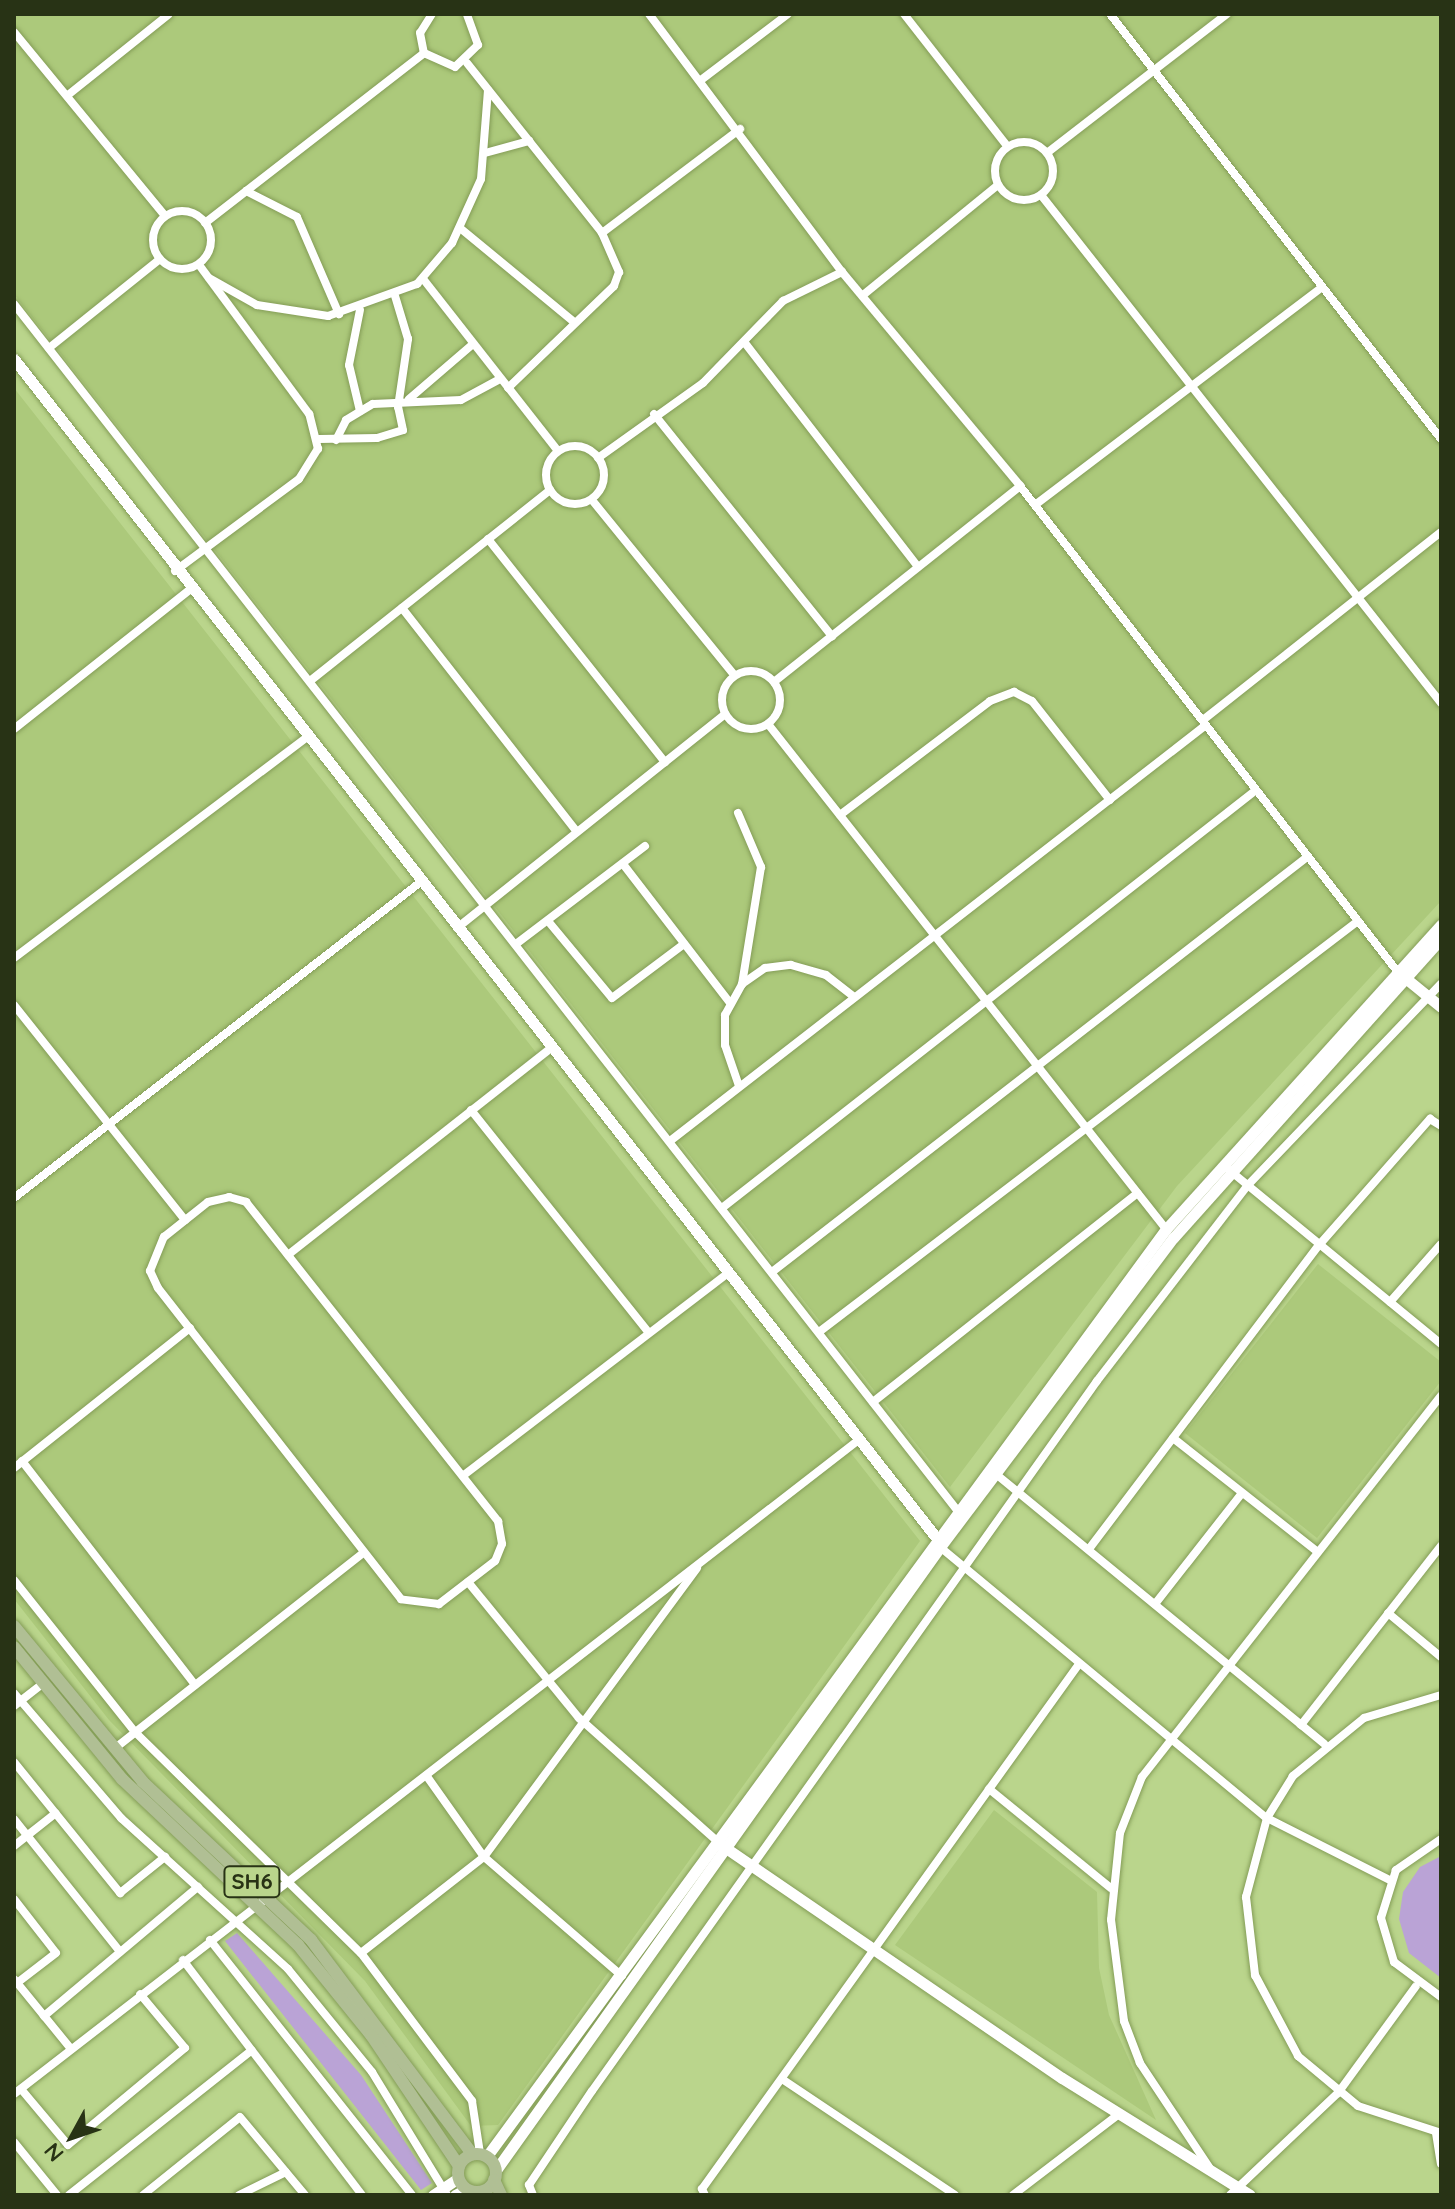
<!DOCTYPE html>
<style>
body{margin:0}
#map{position:relative;width:1455px;height:2209px;overflow:hidden;background:#bad58c;font-family:Quicksand,sans-serif}
div>[style]{position:absolute}
[style*='--x']{left:calc(var(--x)*1px);top:calc(var(--y)*1px);width:calc(var(--w)*1px);rotate:calc(var(--a)*1deg)}
.built>*{inset:0;background:#acc97b}
.green>*{inset:0;background:#baa3d6}
.roads{filter:drop-shadow(0 0 2px #849d57) drop-shadow(0 0 2px #849d57)}
.street>*{height:8px;margin:-4px;padding:0 4px;transform-origin:4px;border-radius:4px;background:#fff}
.street>.ring{margin:-4px;padding:0;box-sizing:content-box;background:none;border:8px solid #fff;border-radius:50%}
.secondary>*{height:11px;margin:-5.5px;padding:0 5.5px;transform-origin:5.5px;border-radius:5.5px;background:#fff}
.primary>*{height:12px;margin:-6px;padding:0 6px;transform-origin:6px;border-radius:6px;background:#b0bf94}
.primary>.ring{margin:-6px;padding:0;box-sizing:content-box;background:none;border:12px solid #b0bf94;border-radius:50%}
span{translate:-50% -50%;white-space:nowrap;text-align:center;line-height:1.15;-webkit-text-stroke:7px #bad58c;paint-order:stroke}
.shield-label span{padding:2px 6px;background:#bad58c;border:2px solid;border-radius:6px;-webkit-text-stroke-width:0}
.shield-label{font-size:22px;color:#283315;font-weight:700}
.frame{position:absolute;inset:0;border:16px solid #283315;pointer-events:none}
.north{position:absolute;left:32px;top:2097px;width:80px;height:80px;-webkit-text-stroke:6px #bad58c;paint-order:stroke;rotate:230deg;font-size:22px;font-weight:700;line-height:32px;text-align:center;color:#283315}
.north::after{content:'';display:block;margin:auto;width:28px;height:36px;background:#283315;clip-path:polygon(50% 0,100% 100%,50% 72%,0 100%)}
</style>
<div id="map">
<div class="built">
<div style="clip-path:polygon(14px 14px,1441px 14px,1441px 901px,1177px 1186px,950px 1487px,14px 294px)"></div>
<div style="clip-path:polygon(14px 388px,920px 1541px,498px 2125px,471px 2126px,365px 1981px,109px 1720px,14px 1599px)"></div>
<div style="clip-path:polygon(1318px 1264px,1441px 1362px,1441px 1381px,1317px 1538px,1185px 1433px)"></div>
<div style="clip-path:polygon(994px 1810px,1097px 1892px,1099px 1968px,1109px 2015px,1156px 2120px,895px 1945px)"></div>
</div>
<div class="green">
<div style="clip-path:polygon(1441px 1856px,1441px 1978px,1409px 1953px,1399px 1919px,1403px 1892px,1420px 1867px)"></div>
<div style="clip-path:polygon(237px 1933px,361px 2075px,432px 2183px,421px 2190px,225px 1941px)"></div>
</div>
<div class="roads">
<div class="street">
<div style="--x:432;--y:14;--w:22;--a:122"></div>
<div style="--x:420;--y:33;--w:20;--a:79"></div>
<div style="--x:424;--y:53;--w:34;--a:24"></div>
<div style="--x:455;--y:67;--w:32;--a:-44"></div>
<div style="--x:478;--y:45;--w:33;--a:-110"></div>
<div style="--x:649;--y:14;--w:322;--a:53.2"></div>
<div style="--x:842;--y:272;--w:278;--a:50.2"></div>
<div style="--x:1020;--y:486;--w:614;--a:52.14"></div>
<div style="--x:904;--y:14;--w:167;--a:52"></div>
<div style="--x:1110;--y:14;--w:539;--a:52.09"></div>
<div style="--x:14;--y:32;--w:238;--a:50.6"></div>
<div style="--x:467;--y:63;--w:217;--a:51.5"></div>
<div style="--x:602;--y:233;--w:43;--a:66.4"></div>
<div style="--x:619;--y:272;--w:15;--a:110"></div>
<div style="--x:614;--y:286;--w:147;--a:136.1"></div>
<div style="--x:701;--y:80;--w:109;--a:-37.2"></div>
<div style="--x:68;--y:95;--w:129;--a:-38.7"></div>
<div class="ring" style="left:995px;top:142px;width:50px;height:50px"></div>
<div style="--x:485;--y:153;--w:46;--a:-15.3"></div>
<div style="--x:1047;--y:153;--w:227;--a:-37.7"></div>
<div style="--x:246;--y:191;--w:57;--a:27"></div>
<div style="--x:297;--y:217;--w:106;--a:66.6"></div>
<div style="--x:1041;--y:195;--w:647;--a:51.78"></div>
<div class="ring" style="left:153px;top:211px;width:50px;height:50px"></div>
<div style="--x:205;--y:223;--w:277;--a:-37.8"></div>
<div style="--x:460;--y:228;--w:146;--a:39.5"></div>
<div style="--x:602;--y:233;--w:173;--a:-37"></div>
<div style="--x:209;--y:278;--w:55;--a:29.4"></div>
<div style="--x:257;--y:305;--w:72;--a:8.8"></div>
<div style="--x:328;--y:316;--w:95;--a:-19.8"></div>
<div style="--x:417;--y:284;--w:54;--a:-49.5"></div>
<div style="--x:452;--y:243;--w:70;--a:-65.6"></div>
<div style="--x:481;--y:179;--w:89;--a:-85.5"></div>
<div style="--x:424;--y:280;--w:217;--a:51.9"></div>
<div style="--x:863;--y:295;--w:174;--a:-39.2"></div>
<div style="--x:14;--y:304;--w:1530;--a:51.98"></div>
<div style="--x:745;--y:343;--w:283;--a:52.3"></div>
<div style="--x:49;--y:348;--w:142;--a:-38.7"></div>
<div style="--x:409;--y:399;--w:84;--a:-40.7"></div>
<div style="--x:360;--y:411;--w:47;--a:-103.4"></div>
<div style="--x:349;--y:365;--w:56;--a:-78.7"></div>
<div style="--x:654;--y:414;--w:285;--a:51.3"></div>
<div style="--x:319;--y:439;--w:58;--a:-1"></div>
<div style="--x:377;--y:438;--w:27;--a:-17"></div>
<div style="--x:403;--y:430;--w:24;--a:-102"></div>
<div style="--x:398;--y:407;--w:69;--a:-81.6"></div>
<div style="--x:408;--y:339;--w:45;--a:-106.8"></div>
<div style="--x:336;--y:440;--w:22;--a:-63"></div>
<div style="--x:346;--y:420;--w:31;--a:-31"></div>
<div style="--x:373;--y:404;--w:88;--a:-2.6"></div>
<div style="--x:461;--y:400;--w:44;--a:-28.3"></div>
<div class="ring" style="left:546px;top:446px;width:50px;height:50px"></div>
<div style="--x:598;--y:458;--w:129;--a:-35.5"></div>
<div style="--x:703;--y:383;--w:115;--a:-45.7"></div>
<div style="--x:783;--y:301;--w:66;--a:-26.2"></div>
<div style="--x:592;--y:500;--w:225;--a:50.9"></div>
<div style="--x:1035;--y:505;--w:360;--a:-37.2"></div>
<div style="--x:488;--y:539;--w:285;--a:51.6"></div>
<div style="--x:175;--y:571;--w:154;--a:-36.6"></div>
<div style="--x:299;--y:479;--w:36;--a:-58"></div>
<div style="--x:318;--y:449;--w:36;--a:-104"></div>
<div style="--x:309;--y:414;--w:185;--a:-126.4"></div>
<div style="--x:402;--y:608;--w:284;--a:52"></div>
<div class="ring" style="left:722px;top:671px;width:50px;height:50px"></div>
<div style="--x:310;--y:681;--w:307;--a:-38.5"></div>
<div style="--x:774;--y:682;--w:315;--a:-38.5"></div>
<div style="--x:1203;--y:720;--w:303;--a:-38.3"></div>
<div style="--x:768;--y:724;--w:643;--a:51.76"></div>
<div style="--x:14;--y:729;--w:227;--a:-38.4"></div>
<div style="--x:738;--y:813;--w:59;--a:66.9"></div>
<div style="--x:761;--y:867;--w:119;--a:99.2"></div>
<div style="--x:840;--y:815;--w:188;--a:-37.2"></div>
<div style="--x:990;--y:701;--w:26;--a:-21"></div>
<div style="--x:1014;--y:692;--w:20;--a:27"></div>
<div style="--x:1032;--y:701;--w:126;--a:51.8"></div>
<div style="--x:623;--y:864;--w:175;--a:52.4"></div>
<div style="--x:548;--y:921;--w:100;--a:50.3"></div>
<div style="--x:612;--y:998;--w:90;--a:-36.9"></div>
<div style="--x:457;--y:928;--w:343;--a:-38.6"></div>
<div style="--x:516;--y:944;--w:162;--a:-37.2"></div>
<div style="--x:14;--y:958;--w:369;--a:-37"></div>
<div style="--x:14;--y:1005;--w:275;--a:51.5"></div>
<div style="--x:739;--y:1086;--w:43;--a:-108.9"></div>
<div style="--x:725;--y:1045;--w:30;--a:-90"></div>
<div style="--x:725;--y:1015;--w:35;--a:-61"></div>
<div style="--x:742;--y:984;--w:28;--a:-35"></div>
<div style="--x:765;--y:968;--w:26;--a:-7"></div>
<div style="--x:791;--y:965;--w:36;--a:16"></div>
<div style="--x:826;--y:975;--w:36;--a:38"></div>
<div style="--x:471;--y:1110;--w:285;--a:51.4"></div>
<div style="--x:670;--y:1141;--w:678;--a:-37.82"></div>
<div style="--x:1228;--y:1169;--w:276;--a:39.4"></div>
<div style="--x:229;--y:1197;--w:18;--a:16"></div>
<div style="--x:246;--y:1202;--w:407;--a:51.7"></div>
<div style="--x:498;--y:1521;--w:23;--a:80"></div>
<div style="--x:502;--y:1544;--w:18;--a:112"></div>
<div style="--x:495;--y:1561;--w:71;--a:142.5"></div>
<div style="--x:439;--y:1604;--w:38;--a:-173"></div>
<div style="--x:401;--y:1599;--w:395;--a:-128"></div>
<div style="--x:158;--y:1288;--w:19;--a:-115"></div>
<div style="--x:150;--y:1271;--w:37;--a:-68"></div>
<div style="--x:164;--y:1237;--w:56;--a:-38.5"></div>
<div style="--x:208;--y:1202;--w:22;--a:-13"></div>
<div style="--x:14;--y:1198;--w:517;--a:-37.85"></div>
<div style="--x:722;--y:1208;--w:678;--a:-38.05"></div>
<div style="--x:288;--y:1255;--w:336;--a:-38.2"></div>
<div style="--x:772;--y:1272;--w:677;--a:-37.8"></div>
<div style="--x:1390;--y:1302;--w:77;--a:-48.7"></div>
<div style="--x:819;--y:1332;--w:678;--a:-37.33"></div>
<div style="--x:873;--y:1402;--w:337;--a:-38.3"></div>
<div style="--x:1173;--y:1438;--w:184;--a:38.2"></div>
<div style="--x:22;--y:1461;--w:283;--a:52.3"></div>
<div style="--x:14;--y:1468;--w:225;--a:-38.5"></div>
<div style="--x:991;--y:1470;--w:431;--a:39.4"></div>
<div style="--x:464;--y:1475;--w:332;--a:-37.4"></div>
<div style="--x:940;--y:1547;--w:425;--a:39.7"></div>
<div style="--x:1267;--y:1818;--w:138;--a:26.8"></div>
<div style="--x:1089;--y:1549;--w:383;--a:-52.9"></div>
<div style="--x:1320;--y:1244;--w:167;--a:-48.7"></div>
<div style="--x:1430;--y:1119;--w:13;--a:32"></div>
<div style="--x:14;--y:1580;--w:194;--a:51.5"></div>
<div style="--x:135;--y:1732;--w:316;--a:44.4"></div>
<div style="--x:361;--y:1953;--w:185;--a:53.1"></div>
<div style="--x:472;--y:2101;--w:53;--a:81.3"></div>
<div style="--x:468;--y:1582;--w:176;--a:50.8"></div>
<div style="--x:579;--y:1718;--w:186;--a:41.7"></div>
<div style="--x:1155;--y:1604;--w:141;--a:-51.9"></div>
<div style="--x:1388;--y:1613;--w:69;--a:39.7"></div>
<div style="--x:14;--y:1693;--w:165;--a:49.4"></div>
<div style="--x:121;--y:1818;--w:225;--a:42.1"></div>
<div style="--x:288;--y:1969;--w:133;--a:50.8"></div>
<div style="--x:372;--y:2072;--w:144;--a:58.6"></div>
<div style="--x:1441;--y:1695;--w:80;--a:163.4"></div>
<div style="--x:1364;--y:1718;--w:92;--a:140.8"></div>
<div style="--x:1293;--y:1776;--w:49;--a:121.8"></div>
<div style="--x:1267;--y:1818;--w:82;--a:104.9"></div>
<div style="--x:1246;--y:1897;--w:79;--a:83.4"></div>
<div style="--x:1255;--y:1975;--w:92;--a:62"></div>
<div style="--x:1298;--y:2056;--w:78;--a:39.8"></div>
<div style="--x:1358;--y:2106;--w:87;--a:18"></div>
<div style="--x:14;--y:1706;--w:36;--a:-38"></div>
<div style="--x:1301;--y:1725;--w:227;--a:-52"></div>
<div style="--x:114;--y:1749;--w:318;--a:-38.2"></div>
<div style="--x:14;--y:1762;--w:169;--a:51"></div>
<div style="--x:120;--y:1893;--w:58;--a:-38.7"></div>
<div style="--x:989;--y:1789;--w:157;--a:39.1"></div>
<div style="--x:14;--y:1819;--w:170;--a:51.4"></div>
<div style="--x:1441;--y:1839;--w:55;--a:145.4"></div>
<div style="--x:1396;--y:1870;--w:50;--a:107.4"></div>
<div style="--x:1381;--y:1918;--w:46;--a:73.5"></div>
<div style="--x:1394;--y:1962;--w:59;--a:36.7"></div>
<div style="--x:14;--y:1846;--w:53;--a:-38.2"></div>
<div style="--x:14;--y:1899;--w:68;--a:52.1"></div>
<div style="--x:56;--y:1953;--w:49;--a:142.4"></div>
<div style="--x:210;--y:1940;--w:325;--a:51.6"></div>
<div style="--x:361;--y:1953;--w:156;--a:-38"></div>
<div style="--x:484;--y:1857;--w:100;--a:-125.3"></div>
<div style="--x:183;--y:1960;--w:295;--a:52.7"></div>
<div style="--x:622;--y:1976;--w:182;--a:-139.2"></div>
<div style="--x:484;--y:1857;--w:359;--a:-53.6"></div>
<div style="--x:14;--y:1979;--w:90;--a:50.8"></div>
<div style="--x:44;--y:2016;--w:201;--a:-40"></div>
<div style="--x:782;--y:2079;--w:208;--a:33.8"></div>
<div style="--x:21;--y:2089;--w:73;--a:50"></div>
<div style="--x:68;--y:2145;--w:152;--a:-39.7"></div>
<div style="--x:185;--y:2048;--w:70;--a:-129.8"></div>
<div style="--x:14;--y:2094;--w:1070;--a:-37.75"></div>
<div style="--x:1436;--y:2133;--w:31;--a:81"></div>
<div style="--x:14;--y:2142;--w:68;--a:50.9"></div>
<div style="--x:1209;--y:2167;--w:125;--a:-123.6"></div>
<div style="--x:1140;--y:2063;--w:45;--a:-110.9"></div>
<div style="--x:1124;--y:2021;--w:102;--a:-97.3"></div>
<div style="--x:1111;--y:1920;--w:87;--a:-84.1"></div>
<div style="--x:1120;--y:1833;--w:60;--a:-68.6"></div>
<div style="--x:1142;--y:1777;--w:484;--a:-51.9"></div>
<div style="--x:69;--y:2195;--w:233;--a:-38.4"></div>
<div style="--x:143;--y:2195;--w:124;--a:-38.8"></div>
<div style="--x:240;--y:2117;--w:102;--a:50.2"></div>
<div style="--x:239;--y:2195;--w:52;--a:-26.1"></div>
<div style="--x:533;--y:2195;--w:11;--a:-112"></div>
<div style="--x:529;--y:2185;--w:113;--a:-56.2"></div>
<div style="--x:592;--y:2091;--w:871;--a:-54.58"></div>
<div style="--x:1097;--y:1381;--w:247;--a:-52.4"></div>
<div style="--x:1248;--y:1185;--w:279;--a:-46.2"></div>
<div style="--x:705;--y:2195;--w:7;--a:-117"></div>
<div style="--x:702;--y:2189;--w:646;--a:-54.32"></div>
<div style="--x:1013;--y:2195;--w:133;--a:-37.4"></div>
<div style="--x:1230;--y:2195;--w:149;--a:-43.4"></div>
<div style="--x:1338;--y:2093;--w:132;--a:-53.9"></div>
</div>
<div class="secondary">
<div style="--x:14;--y:359;--w:1500;--a:51.96"></div>
<div style="--x:1398;--y:972;--w:55;--a:39.1"></div>
<div style="--x:720;--y:1844;--w:414;--a:34.4"></div>
<div style="--x:1062;--y:2078;--w:221;--a:31.9"></div>
<div style="--x:487;--y:2156;--w:1149;--a:-53.78"></div>
<div style="--x:1166;--y:1229;--w:410;--a:-47.9"></div>
<div style="--x:496;--y:2170;--w:765;--a:-54.52"></div>
<div style="--x:940;--y:1547;--w:388;--a:-53"></div>
<div style="--x:1174;--y:1237;--w:401;--a:-48.2"></div>
<div style="--x:433;--y:2195;--w:30;--a:-34"></div>
<div style="--x:455;--y:2195;--w:13;--a:-29"></div>
</div>
<div class="primary">
<div style="--x:14;--y:1626;--w:202;--a:50.4"></div>
<div style="--x:143;--y:1782;--w:231;--a:43.2"></div>
<div style="--x:311;--y:1940;--w:268;--a:53"></div>
<div style="--x:14;--y:1647;--w:171;--a:50.7"></div>
<div style="--x:122;--y:1779;--w:242;--a:43.3"></div>
<div style="--x:298;--y:1945;--w:116;--a:51"></div>
<div style="--x:371;--y:2035;--w:158;--a:56.1"></div>
<div class="ring" style="left:458px;top:2154px;width:26px;height:26px"></div>
<div style="--x:494;--y:2180;--w:17;--a:65"></div>
</div>
</div>
<div class="shield-label">
<span style="left:252px;top:1882px">SH6</span>
</div>
<div class="frame"></div>
<div class="north">N</div>
</div>
